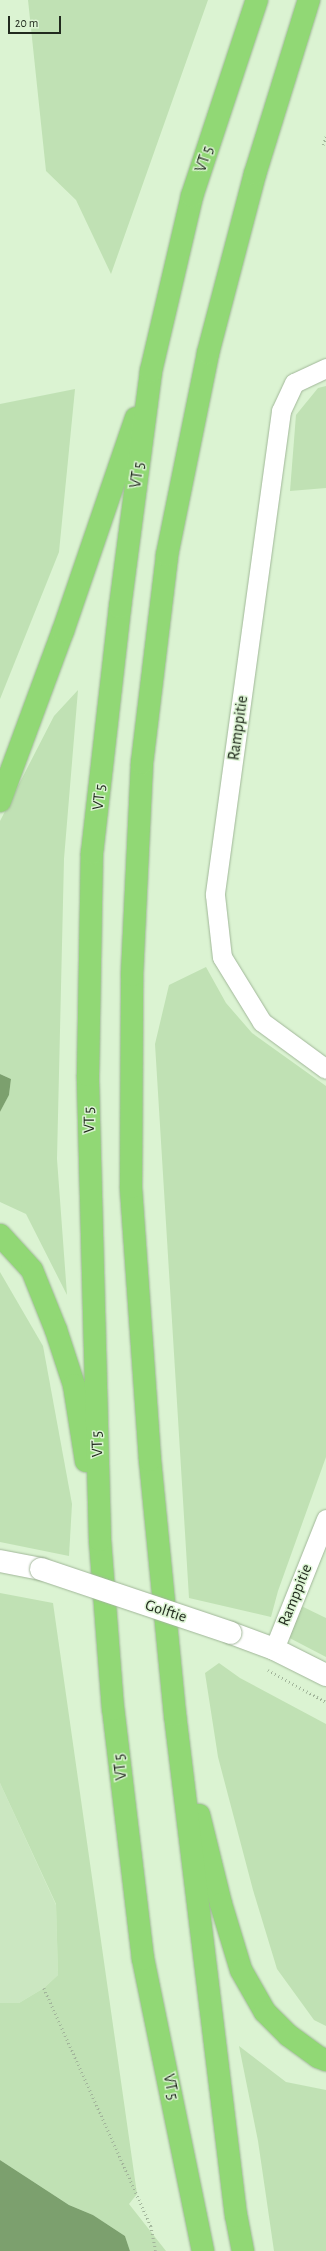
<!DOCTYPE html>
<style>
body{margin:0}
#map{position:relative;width:326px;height:2251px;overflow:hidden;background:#dbf3d2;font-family:"Alegreya Sans",sans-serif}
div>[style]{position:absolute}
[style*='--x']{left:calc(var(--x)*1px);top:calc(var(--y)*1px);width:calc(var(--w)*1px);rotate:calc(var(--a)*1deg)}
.built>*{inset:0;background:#cbe7c1}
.green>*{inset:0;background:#c0e1b4}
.water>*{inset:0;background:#7ca06e}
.path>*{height:2.5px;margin-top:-1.25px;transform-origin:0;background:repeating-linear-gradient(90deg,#a2b59b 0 1px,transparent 0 4px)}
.roads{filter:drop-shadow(0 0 1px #a1b799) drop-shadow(0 0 1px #a1b799)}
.street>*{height:19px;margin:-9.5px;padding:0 9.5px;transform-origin:9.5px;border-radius:9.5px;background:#fff}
.secondary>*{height:22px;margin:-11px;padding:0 11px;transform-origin:11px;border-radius:11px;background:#fff}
.highway>*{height:22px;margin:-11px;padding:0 11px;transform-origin:11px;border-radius:11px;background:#91d875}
.bridges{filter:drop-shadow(0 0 1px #a1b799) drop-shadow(0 0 1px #a1b799)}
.secondary-bridge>*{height:22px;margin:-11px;padding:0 11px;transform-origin:11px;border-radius:11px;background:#fff}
span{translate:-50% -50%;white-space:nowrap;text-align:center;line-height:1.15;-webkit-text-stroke:3px #dbf3d2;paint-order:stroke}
.street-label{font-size:16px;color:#212a1e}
.scale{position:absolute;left:8px;top:16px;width:53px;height:18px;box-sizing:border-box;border:2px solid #212a1e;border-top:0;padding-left:5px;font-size:12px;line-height:14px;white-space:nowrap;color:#212a1e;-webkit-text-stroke:3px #dbf3d2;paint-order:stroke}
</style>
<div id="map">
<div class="built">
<div style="clip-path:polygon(0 1783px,56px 1905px,58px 1975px,44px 1988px,19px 2003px,0 2003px)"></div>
</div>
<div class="green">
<div style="clip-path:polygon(28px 0,208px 0,111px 274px,76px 200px,46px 171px)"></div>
<div style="clip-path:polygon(326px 386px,326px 488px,290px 491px,296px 415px,318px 388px)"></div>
<div style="clip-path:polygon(75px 389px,59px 552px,0 699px,0 404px)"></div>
<div style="clip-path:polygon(78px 690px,64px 859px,57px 1159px,67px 1295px,26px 1214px,0 1202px,0 1112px,9px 1095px,11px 1079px,0 1074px,0 821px,54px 716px)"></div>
<div style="clip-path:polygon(206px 967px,226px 1003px,252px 1033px,326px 1086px,326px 1457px,278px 1591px,271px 1617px,189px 1598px,155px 1044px,169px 985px)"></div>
<div style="clip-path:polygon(0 1272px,43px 1346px,72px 1504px,69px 1556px,0 1542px)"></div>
<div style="clip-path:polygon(0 1593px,53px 1603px,137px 2194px,129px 2204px,166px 2251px,130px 2251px,125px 2236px,93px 2215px,69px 2205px,0 2160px,0 2003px,19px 2003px,44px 1988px,58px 1975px,56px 1904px,0 1783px)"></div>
<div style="clip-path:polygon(293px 1602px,326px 1618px,326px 1657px,280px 1633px)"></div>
<div style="clip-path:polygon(219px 1663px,240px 1678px,326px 1724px,326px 2026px,314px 2020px,277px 1969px,253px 1890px,218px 1757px,205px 1673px)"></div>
<div style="clip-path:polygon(239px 2046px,286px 2082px,326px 2090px,326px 2251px,274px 2251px,258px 2141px)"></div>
</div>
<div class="water">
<div style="clip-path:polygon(0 1074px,11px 1079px,9px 1095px,0 1112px)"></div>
<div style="clip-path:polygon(0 2160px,69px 2205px,93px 2215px,125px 2236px,130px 2251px,0 2251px)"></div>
</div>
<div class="path">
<div style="--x:323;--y:145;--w:9;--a:-72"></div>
<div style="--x:268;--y:1670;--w:66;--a:28.9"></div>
<div style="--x:44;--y:1988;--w:261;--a:65.8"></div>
<div style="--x:151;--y:2226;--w:25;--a:79"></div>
</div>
<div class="roads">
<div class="street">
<div style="--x:326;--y:368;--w:35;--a:155"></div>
<div style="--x:294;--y:383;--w:31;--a:115"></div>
<div style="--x:281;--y:411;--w:488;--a:97.8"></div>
<div style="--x:215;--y:895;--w:62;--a:83.6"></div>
<div style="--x:222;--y:957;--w:76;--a:58.4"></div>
<div style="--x:262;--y:1022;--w:79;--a:36.3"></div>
<div style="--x:274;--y:1649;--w:140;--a:-68.2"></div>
</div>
<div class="secondary">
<div style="--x:0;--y:1561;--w:42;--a:11"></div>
<div style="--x:231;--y:1633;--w:46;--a:20.4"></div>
<div style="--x:274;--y:1649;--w:58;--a:26.6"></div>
</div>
<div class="highway">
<div style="--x:0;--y:801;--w:181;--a:-69.7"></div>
<div style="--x:63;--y:631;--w:225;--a:-71.1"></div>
<div style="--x:0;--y:1235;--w:47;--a:47.6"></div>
<div style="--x:32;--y:1270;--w:65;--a:68.2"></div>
<div style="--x:56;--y:1330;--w:58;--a:71.9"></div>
<div style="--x:74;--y:1385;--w:77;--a:81"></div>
<div style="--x:199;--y:1815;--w:92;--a:76.1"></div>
<div style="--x:221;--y:1904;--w:69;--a:73.1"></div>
<div style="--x:241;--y:1970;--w:48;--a:60.3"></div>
<div style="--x:265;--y:2012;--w:33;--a:45"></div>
<div style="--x:288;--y:2035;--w:37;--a:36"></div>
<div style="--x:318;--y:2057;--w:9;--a:21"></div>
<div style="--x:203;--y:2251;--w:298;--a:-101.6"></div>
<div style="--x:143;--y:1959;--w:252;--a:-96.8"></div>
<div style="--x:113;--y:1709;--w:169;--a:-94.4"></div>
<div style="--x:100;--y:1540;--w:465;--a:-91.5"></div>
<div style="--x:88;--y:1075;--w:222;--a:-89"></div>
<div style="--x:92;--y:853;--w:248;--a:-83.5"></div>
<div style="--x:120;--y:607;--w:238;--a:-82.5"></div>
<div style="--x:151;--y:371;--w:180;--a:-76.8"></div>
<div style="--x:192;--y:196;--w:206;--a:-71.7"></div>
<div style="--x:243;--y:2251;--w:36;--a:-101"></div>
<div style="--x:236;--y:2216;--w:505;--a:-96.94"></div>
<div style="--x:175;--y:1715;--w:256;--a:-95.6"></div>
<div style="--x:150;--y:1460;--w:274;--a:-94"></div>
<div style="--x:131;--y:1187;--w:212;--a:-89.7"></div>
<div style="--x:132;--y:975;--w:212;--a:-87.3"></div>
<div style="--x:142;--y:763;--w:209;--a:-83.1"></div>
<div style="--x:167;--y:555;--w:206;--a:-78.5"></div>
<div style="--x:208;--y:353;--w:185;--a:-75.3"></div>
<div style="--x:255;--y:174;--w:182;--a:-72.8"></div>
</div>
</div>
<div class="bridges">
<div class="secondary-bridge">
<div style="--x:41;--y:1569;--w:200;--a:18.6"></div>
</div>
</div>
<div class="street-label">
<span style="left:204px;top:159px;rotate:-72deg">VT 5</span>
<span style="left:137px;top:475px;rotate:-82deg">VT 5</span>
<span style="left:238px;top:728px;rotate:-82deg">Ramppitie</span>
<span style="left:99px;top:797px;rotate:-84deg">VT 5</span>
<span style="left:89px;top:1120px;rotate:-91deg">VT 5</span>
<span style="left:97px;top:1444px;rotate:-92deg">VT 5</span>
<span style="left:295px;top:1595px;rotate:-68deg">Ramppitie</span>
<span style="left:166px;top:1611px;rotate:18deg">Golftie</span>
<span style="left:120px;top:1767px;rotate:-97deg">VT 5</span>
<span style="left:171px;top:2087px;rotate:78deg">VT 5</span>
</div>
<div class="scale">20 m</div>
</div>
